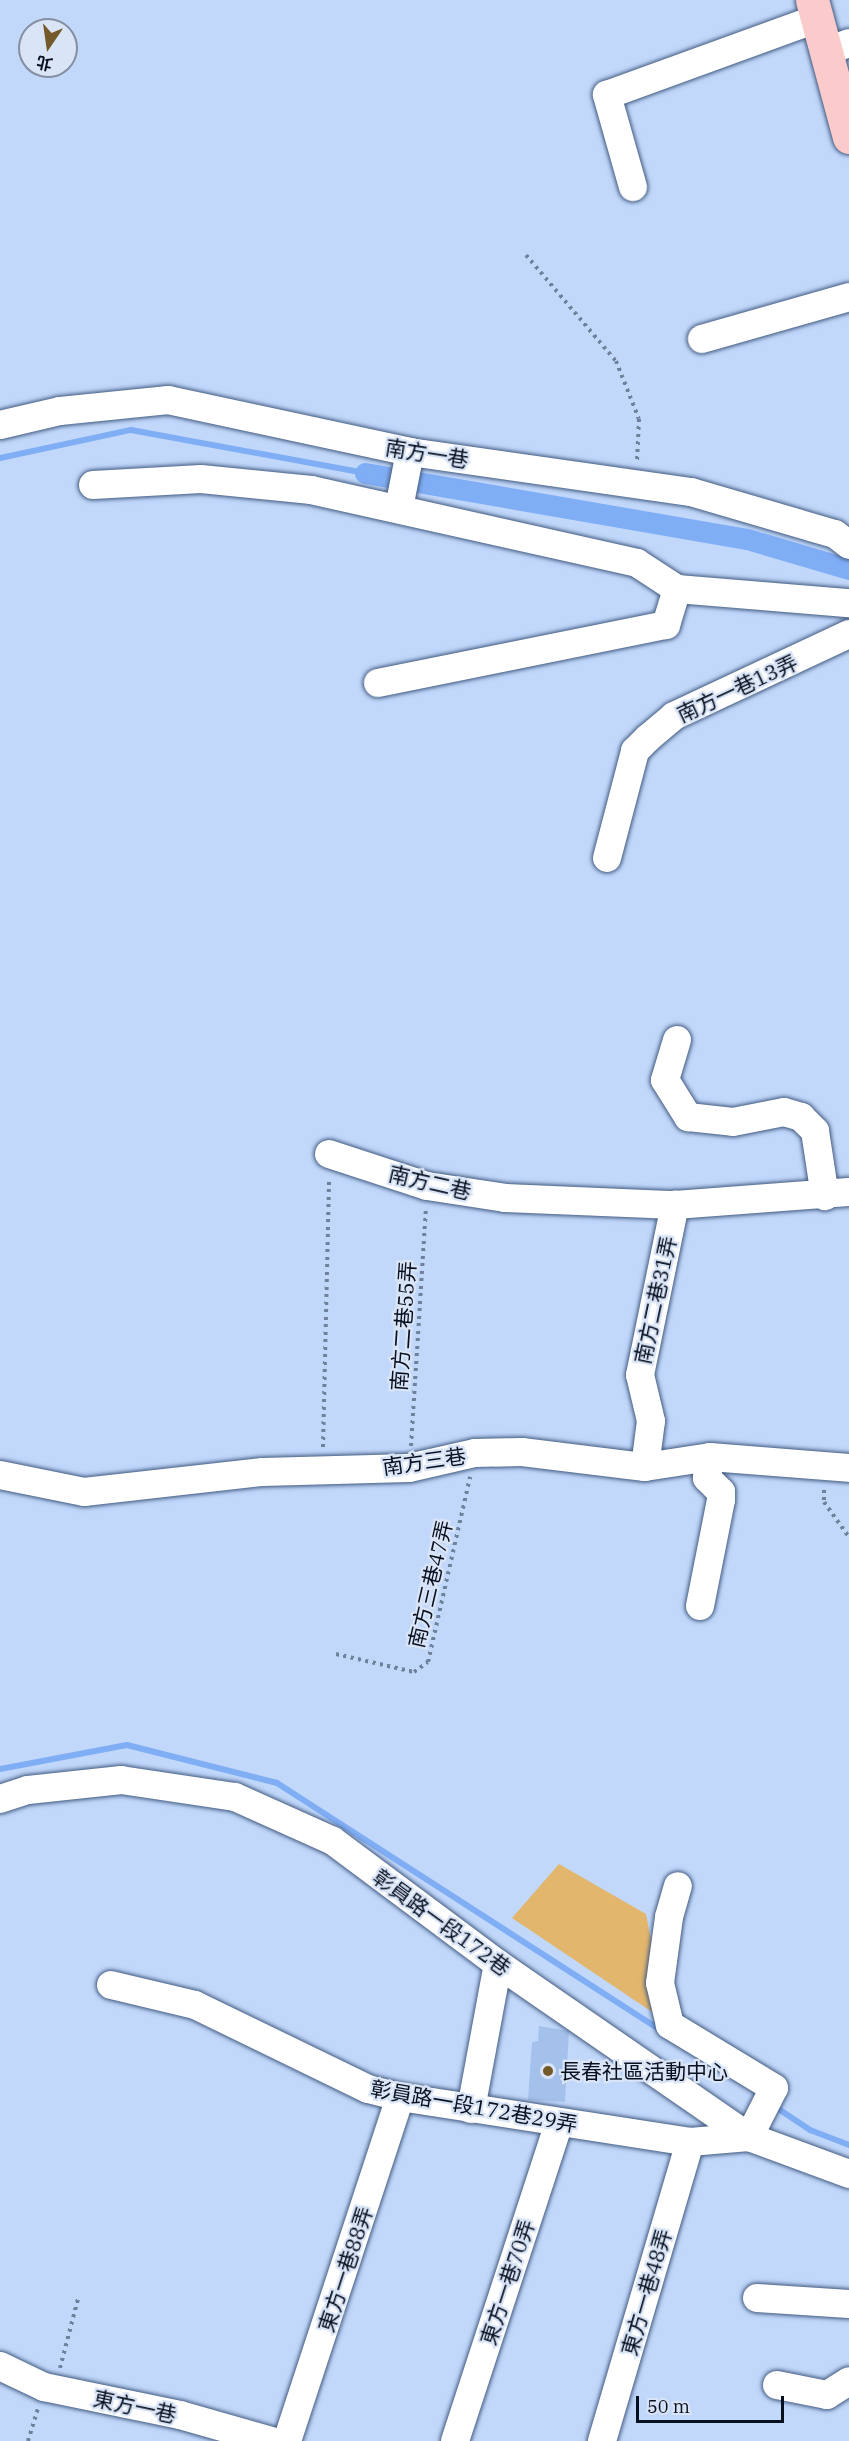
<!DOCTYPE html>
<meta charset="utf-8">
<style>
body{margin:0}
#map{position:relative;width:849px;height:2441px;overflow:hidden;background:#c1d8fb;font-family:"IBM Plex Serif","Noto Sans TC",serif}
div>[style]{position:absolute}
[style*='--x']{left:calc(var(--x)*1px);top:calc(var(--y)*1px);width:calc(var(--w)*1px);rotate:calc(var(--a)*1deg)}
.green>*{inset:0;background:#e2b66d}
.stream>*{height:6px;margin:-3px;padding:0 3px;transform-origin:3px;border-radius:3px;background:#80aef5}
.canal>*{height:21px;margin:-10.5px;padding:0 10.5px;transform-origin:10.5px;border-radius:10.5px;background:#80aef5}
.building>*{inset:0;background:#a4c1eb}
.path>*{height:4px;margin-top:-2px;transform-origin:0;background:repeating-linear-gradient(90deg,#70819b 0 3px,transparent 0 7.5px)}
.roads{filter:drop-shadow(0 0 2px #435b80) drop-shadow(0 0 2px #435b80)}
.minor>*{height:28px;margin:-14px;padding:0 14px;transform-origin:14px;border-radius:14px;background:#fff}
.major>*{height:33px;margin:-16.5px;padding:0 16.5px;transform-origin:16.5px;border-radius:16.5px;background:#fbcbcb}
.dots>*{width:16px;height:16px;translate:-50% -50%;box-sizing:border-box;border:3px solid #d9e4f6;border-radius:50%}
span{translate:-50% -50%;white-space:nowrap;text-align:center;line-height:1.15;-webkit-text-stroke:4.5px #d9e4f6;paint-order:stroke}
.street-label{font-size:21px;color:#07101f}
.poi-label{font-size:21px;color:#07101f}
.left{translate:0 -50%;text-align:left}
.north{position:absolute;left:18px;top:18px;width:60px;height:60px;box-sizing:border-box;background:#d9e4f6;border:2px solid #858fa0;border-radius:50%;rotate:193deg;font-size:16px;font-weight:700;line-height:24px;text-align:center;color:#07101f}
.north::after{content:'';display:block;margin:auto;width:21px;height:27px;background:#74592b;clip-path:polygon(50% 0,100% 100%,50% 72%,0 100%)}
.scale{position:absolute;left:636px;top:2396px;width:148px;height:27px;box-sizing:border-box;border:3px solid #07101f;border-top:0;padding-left:8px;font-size:18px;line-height:21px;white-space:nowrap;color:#07101f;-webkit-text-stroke:4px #d9e4f6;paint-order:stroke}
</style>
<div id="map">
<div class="green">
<div style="clip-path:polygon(559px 1864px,646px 1914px,667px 2022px,512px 1918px)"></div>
</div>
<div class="stream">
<div style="--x:0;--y:458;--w:134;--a:-12.1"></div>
<div style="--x:131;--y:430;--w:238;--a:10.4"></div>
<div style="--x:0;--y:1769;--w:129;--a:-10.7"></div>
<div style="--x:127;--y:1745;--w:155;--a:14.2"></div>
<div style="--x:277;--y:1783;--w:457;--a:32.8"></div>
<div style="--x:774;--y:2106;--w:43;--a:33.7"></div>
<div style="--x:810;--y:2130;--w:42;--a:21"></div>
</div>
<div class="canal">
<div style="--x:365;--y:473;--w:388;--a:9.8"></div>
<div style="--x:747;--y:539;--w:106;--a:16.4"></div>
</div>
<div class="building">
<div style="clip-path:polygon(539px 2026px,569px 2031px,565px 2102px,528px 2100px,532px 2042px,538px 2041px)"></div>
</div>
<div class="path">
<div style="--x:526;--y:255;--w:139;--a:49.7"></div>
<div style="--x:616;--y:361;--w:62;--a:68.4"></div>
<div style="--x:639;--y:419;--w:43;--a:92.7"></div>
<div style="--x:411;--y:1446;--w:238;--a:-86.4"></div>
<div style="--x:323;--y:1447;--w:268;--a:-88.7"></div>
<div style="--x:824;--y:1490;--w:12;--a:90"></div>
<div style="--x:824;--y:1502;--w:43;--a:54.5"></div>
<div style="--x:336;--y:1654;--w:80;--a:13"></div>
<div style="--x:414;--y:1672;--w:17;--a:-36"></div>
<div style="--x:428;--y:1662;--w:190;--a:-77.2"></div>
<div style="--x:60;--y:2368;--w:71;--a:-75.4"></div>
<div style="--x:28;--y:2441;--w:34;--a:-73"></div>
</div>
<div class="roads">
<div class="minor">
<div style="--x:827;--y:51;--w:23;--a:-20"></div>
<div style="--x:633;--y:187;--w:96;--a:-105.8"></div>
<div style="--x:607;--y:95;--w:225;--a:-20"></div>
<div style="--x:702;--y:339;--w:153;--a:-15.9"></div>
<div style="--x:0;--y:425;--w:62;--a:-13.1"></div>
<div style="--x:60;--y:411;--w:109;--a:-5.8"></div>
<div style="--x:168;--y:400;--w:248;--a:12.1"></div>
<div style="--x:410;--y:452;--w:284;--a:8.1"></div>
<div style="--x:691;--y:492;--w:150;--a:16.3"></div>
<div style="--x:835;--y:534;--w:18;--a:38"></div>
<div style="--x:93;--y:485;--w:108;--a:-3.2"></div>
<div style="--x:201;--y:479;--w:111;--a:5.7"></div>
<div style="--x:311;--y:490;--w:334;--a:12.6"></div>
<div style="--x:637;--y:563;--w:48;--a:33"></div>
<div style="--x:677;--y:589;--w:173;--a:4.7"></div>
<div style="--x:399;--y:508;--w:57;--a:-78.9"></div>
<div style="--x:378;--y:683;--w:294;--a:-11.4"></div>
<div style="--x:666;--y:625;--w:38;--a:-73"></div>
<div style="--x:607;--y:858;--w:111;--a:-75.3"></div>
<div style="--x:635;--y:751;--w:18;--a:-45"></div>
<div style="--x:648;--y:738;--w:34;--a:-40"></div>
<div style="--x:674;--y:716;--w:193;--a:-25.1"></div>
<div style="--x:677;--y:1040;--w:42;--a:106.7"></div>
<div style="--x:665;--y:1080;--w:44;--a:58.1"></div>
<div style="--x:688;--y:1117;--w:45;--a:6.3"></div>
<div style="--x:733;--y:1122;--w:52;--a:-11.1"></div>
<div style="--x:784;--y:1112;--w:18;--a:16"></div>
<div style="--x:801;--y:1117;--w:20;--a:45"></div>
<div style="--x:815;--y:1131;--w:66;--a:81.3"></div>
<div style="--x:329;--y:1154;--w:103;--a:18.1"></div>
<div style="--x:427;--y:1186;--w:79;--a:8.7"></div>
<div style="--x:505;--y:1198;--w:170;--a:2.4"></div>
<div style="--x:675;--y:1205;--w:174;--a:-4.3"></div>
<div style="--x:645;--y:1467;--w:46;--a:-82.6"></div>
<div style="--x:651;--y:1421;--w:47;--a:-103.4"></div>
<div style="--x:640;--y:1375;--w:174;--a:-78.4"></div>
<div style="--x:0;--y:1475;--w:86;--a:11.4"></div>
<div style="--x:84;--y:1492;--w:180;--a:-6.4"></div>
<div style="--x:263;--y:1472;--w:146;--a:-1.6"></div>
<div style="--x:409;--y:1468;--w:68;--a:-12.8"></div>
<div style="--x:475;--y:1453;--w:47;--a:-1.2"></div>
<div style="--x:522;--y:1452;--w:124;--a:7"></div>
<div style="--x:645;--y:1467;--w:66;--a:-8.7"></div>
<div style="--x:710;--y:1457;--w:139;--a:4.5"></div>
<div style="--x:700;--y:1606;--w:108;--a:-78.8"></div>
<div style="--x:721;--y:1500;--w:8;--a:-90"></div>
<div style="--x:721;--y:1492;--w:20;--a:-135"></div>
<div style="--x:707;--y:1478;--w:21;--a:-82"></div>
<div style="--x:0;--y:1799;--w:29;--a:-18"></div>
<div style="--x:28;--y:1790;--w:94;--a:-6.1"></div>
<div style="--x:121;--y:1780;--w:115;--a:8.5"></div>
<div style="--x:235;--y:1797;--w:107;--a:24.2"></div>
<div style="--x:333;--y:1841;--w:206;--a:36.7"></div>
<div style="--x:498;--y:1964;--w:305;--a:34.6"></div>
<div style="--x:749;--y:2137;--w:107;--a:20.3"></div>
<div style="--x:111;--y:1985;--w:86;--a:13.4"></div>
<div style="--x:195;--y:2005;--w:192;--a:25.9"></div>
<div style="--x:368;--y:2089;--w:33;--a:14"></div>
<div style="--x:400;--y:2097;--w:293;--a:8.8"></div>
<div style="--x:690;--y:2142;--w:59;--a:-4.8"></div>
<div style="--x:749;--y:2137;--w:55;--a:-63"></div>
<div style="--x:774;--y:2088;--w:122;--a:-148.8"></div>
<div style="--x:670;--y:2025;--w:43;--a:-103.4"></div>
<div style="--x:660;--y:1983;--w:67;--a:-82.2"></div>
<div style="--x:669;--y:1917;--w:32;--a:-74"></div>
<div style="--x:471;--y:2109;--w:147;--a:-79.5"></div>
<div style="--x:757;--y:2298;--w:92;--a:3.7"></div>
<div style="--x:0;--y:2366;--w:49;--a:25.5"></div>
<div style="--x:44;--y:2387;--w:139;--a:11.6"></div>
<div style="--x:180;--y:2415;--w:95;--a:15.9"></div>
<div style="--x:777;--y:2385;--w:51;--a:11.3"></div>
<div style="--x:827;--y:2395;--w:26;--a:-32"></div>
<div style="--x:287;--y:2441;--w:362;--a:-71.8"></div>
<div style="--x:455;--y:2441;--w:335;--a:-71.9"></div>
<div style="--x:602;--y:2441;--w:312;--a:-73.6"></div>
</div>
<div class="major">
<div style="--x:812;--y:0;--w:142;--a:74.9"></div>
</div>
</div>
<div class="dots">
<div style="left:548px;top:2071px;background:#74592b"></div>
</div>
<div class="street-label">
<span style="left:427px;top:453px;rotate:9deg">南方一巷</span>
<span style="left:737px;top:688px;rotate:-25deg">南方一巷13弄</span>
<span style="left:430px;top:1182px;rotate:13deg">南方二巷</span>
<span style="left:655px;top:1300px;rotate:-78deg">南方二巷31弄</span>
<span style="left:403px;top:1326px;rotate:-86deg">南方二巷55弄</span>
<span style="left:424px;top:1461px;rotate:-8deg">南方三巷</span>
<span style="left:430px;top:1584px;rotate:-77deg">南方三巷47弄</span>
<span style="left:442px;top:1922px;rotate:36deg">彰員路一段172巷</span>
<span style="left:474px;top:2106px;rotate:10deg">彰員路一段172巷29弄</span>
<span style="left:345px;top:2269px;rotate:-72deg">東方一巷88弄</span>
<span style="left:507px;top:2282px;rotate:-72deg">東方一巷70弄</span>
<span style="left:646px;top:2292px;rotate:-74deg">東方一巷48弄</span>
<span style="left:135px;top:2406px;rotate:12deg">東方一巷</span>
</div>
<div class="poi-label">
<span class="left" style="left:560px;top:2071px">長春社區活動中心</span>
</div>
<div class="north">北</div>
<div class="scale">50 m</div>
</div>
